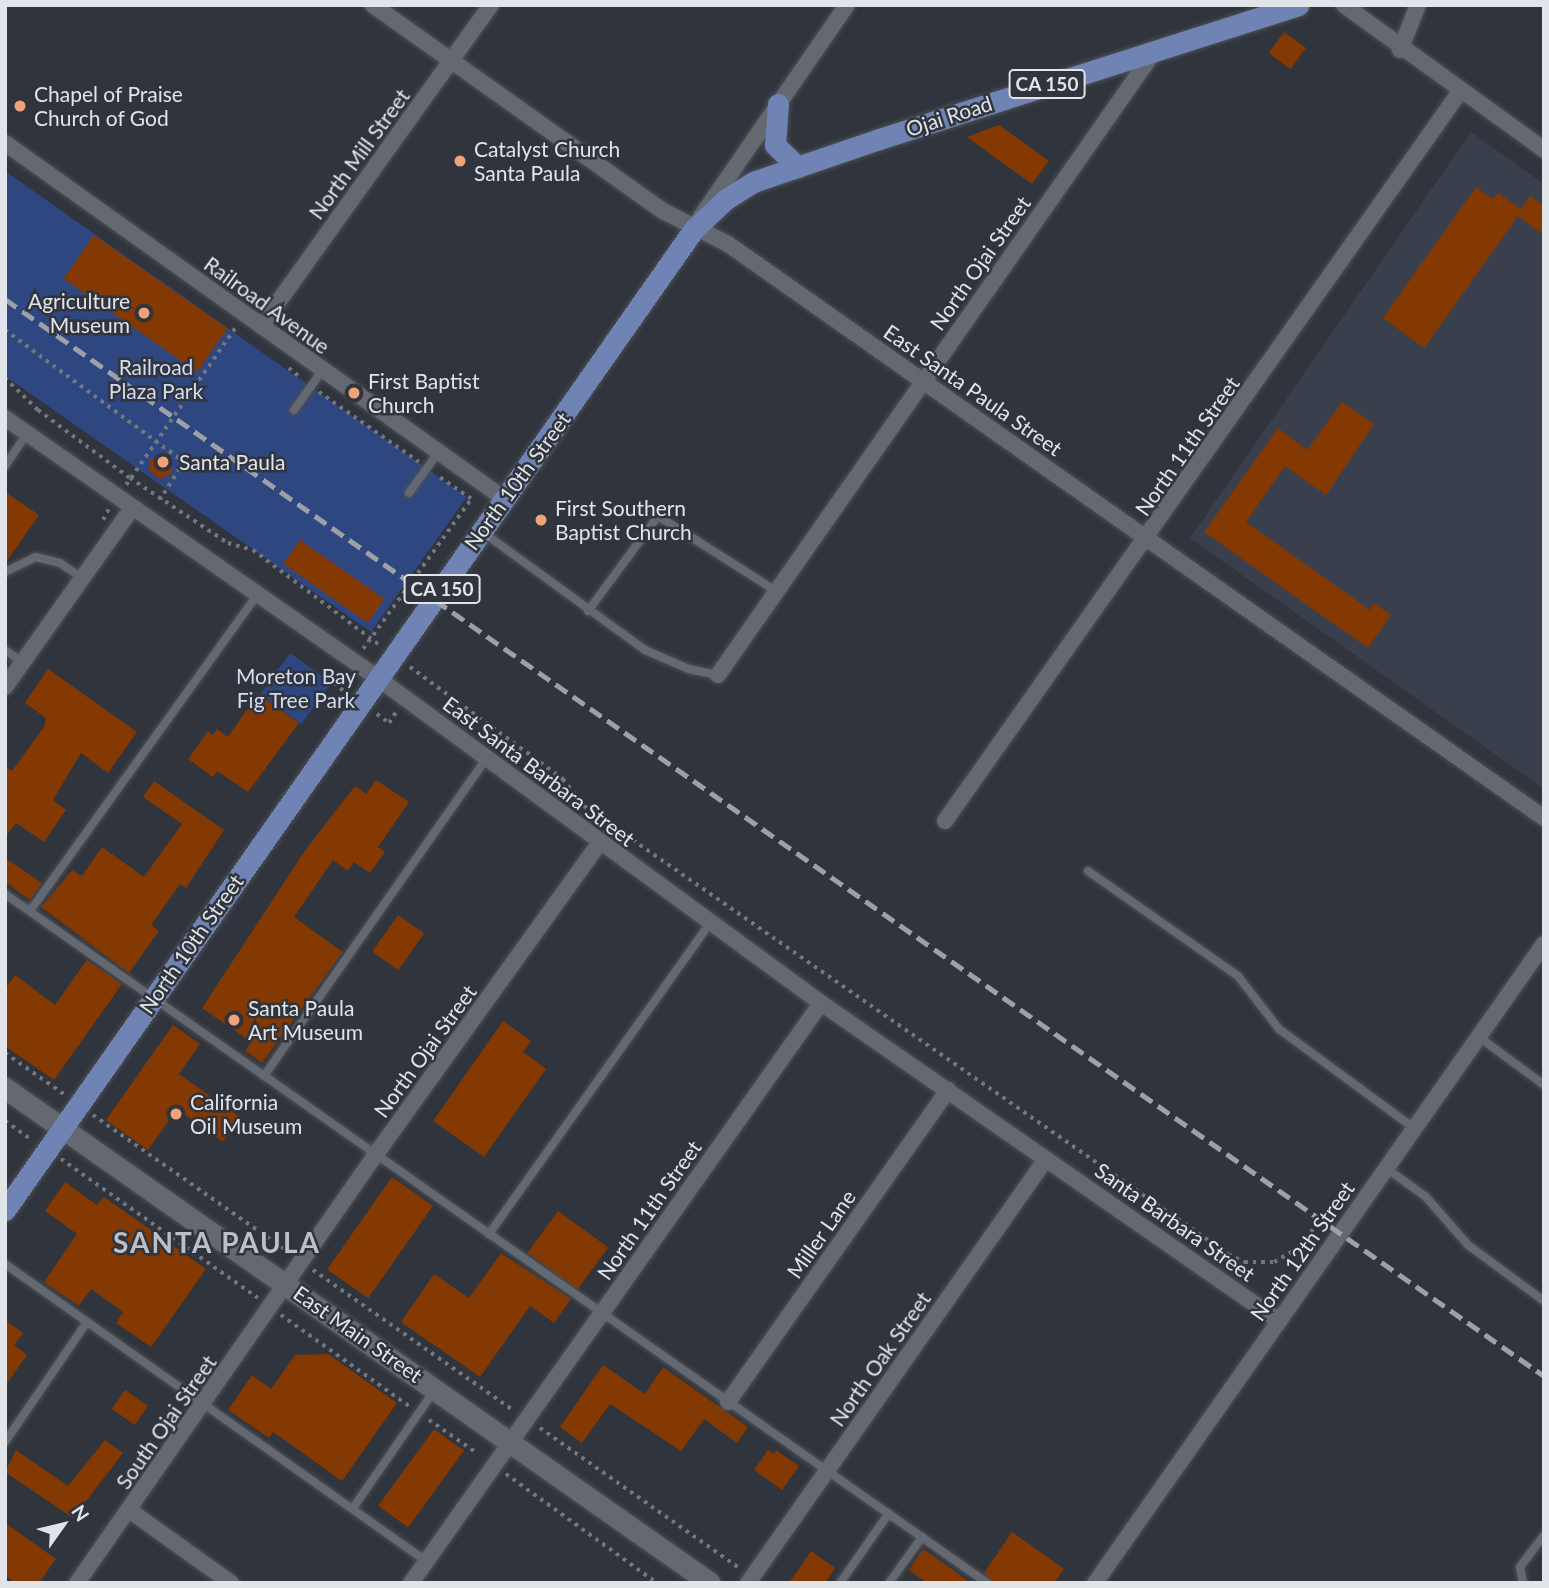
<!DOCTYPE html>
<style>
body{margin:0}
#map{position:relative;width:1549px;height:1588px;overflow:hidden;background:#30343c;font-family:Lato,sans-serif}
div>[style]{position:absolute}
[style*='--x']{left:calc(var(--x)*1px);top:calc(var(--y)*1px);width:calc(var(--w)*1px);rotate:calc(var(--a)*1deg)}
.built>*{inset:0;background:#393f4c}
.green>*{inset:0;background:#2f4781;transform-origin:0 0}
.building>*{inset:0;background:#843802;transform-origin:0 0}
.path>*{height:3.5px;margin-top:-1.75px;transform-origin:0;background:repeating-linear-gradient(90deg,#73767d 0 3.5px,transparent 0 8.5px)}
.roads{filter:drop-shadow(0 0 2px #4c5056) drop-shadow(0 0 2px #4c5056)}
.service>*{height:8px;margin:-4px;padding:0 4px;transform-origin:4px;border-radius:4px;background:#636871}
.minor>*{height:16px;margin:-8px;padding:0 8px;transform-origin:8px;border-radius:8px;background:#636871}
.tertiary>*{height:21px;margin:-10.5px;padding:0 10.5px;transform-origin:10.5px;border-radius:10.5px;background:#636871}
.primary>*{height:21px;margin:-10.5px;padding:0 10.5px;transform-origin:10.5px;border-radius:10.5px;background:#6f84b4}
.rail>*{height:5px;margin-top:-2.5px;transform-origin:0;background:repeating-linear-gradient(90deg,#9da1a7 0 14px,transparent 0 21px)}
.dots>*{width:19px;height:19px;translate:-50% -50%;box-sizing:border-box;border:4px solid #30343c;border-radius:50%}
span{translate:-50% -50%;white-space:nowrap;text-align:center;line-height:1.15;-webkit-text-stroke:5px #30343c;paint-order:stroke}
.shield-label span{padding:2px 5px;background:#30343c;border:2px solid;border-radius:5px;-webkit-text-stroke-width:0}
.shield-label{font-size:19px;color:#e1e4e9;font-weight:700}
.poi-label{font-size:21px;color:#e1e4e9}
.left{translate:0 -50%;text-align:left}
.right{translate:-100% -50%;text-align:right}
.street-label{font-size:21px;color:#e1e4e9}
.park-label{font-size:21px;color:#d3dcf1}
.district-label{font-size:28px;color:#babfc9;font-weight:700;letter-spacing:2px}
.frame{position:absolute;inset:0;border:7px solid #e1e4e9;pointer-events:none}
.north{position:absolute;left:28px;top:1490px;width:70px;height:70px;-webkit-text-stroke:5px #30343c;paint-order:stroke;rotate:56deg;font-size:19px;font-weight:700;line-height:28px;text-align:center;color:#e1e4e9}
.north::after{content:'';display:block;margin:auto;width:24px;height:32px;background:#e1e4e9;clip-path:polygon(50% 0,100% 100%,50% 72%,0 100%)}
</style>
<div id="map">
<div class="built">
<div style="clip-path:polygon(1471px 132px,1544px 184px,1544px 789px,1190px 538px)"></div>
</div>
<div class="green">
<div style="clip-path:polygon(5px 171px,467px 497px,371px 632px,5px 376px)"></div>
<div style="left:290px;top:653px;width:51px;height:51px;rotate:36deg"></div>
</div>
<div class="building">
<div style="left:1284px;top:32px;width:27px;height:26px;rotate:36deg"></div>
<div style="clip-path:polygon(999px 125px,1049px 161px,1032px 184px,967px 137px)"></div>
<div style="clip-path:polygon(1476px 187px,1493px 199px,1498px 193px,1521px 209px,1530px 196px,1544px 206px,1544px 235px,1518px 216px,1424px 348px,1383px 318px)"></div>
<div style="left:94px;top:235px;width:163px;height:53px;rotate:35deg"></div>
<div style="clip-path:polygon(1342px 402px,1374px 424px,1326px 495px,1285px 466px,1246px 522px,1370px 610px,1374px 603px,1391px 615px,1368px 648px,1204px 532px,1278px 428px,1307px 450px)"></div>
<div style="clip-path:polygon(161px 455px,172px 462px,171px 474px,160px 479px,150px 472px,150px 460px)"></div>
<div style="clip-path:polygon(5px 492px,39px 515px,5px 564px)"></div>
<div style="left:300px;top:540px;width:103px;height:29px;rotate:35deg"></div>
<div style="clip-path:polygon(48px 669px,137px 732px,108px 773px,81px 753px,53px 800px,66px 810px,44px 842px,16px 823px,5px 838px,5px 766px,12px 771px,44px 727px,46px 718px,25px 703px)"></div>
<div style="clip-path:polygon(258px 694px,299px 723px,248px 792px,217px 771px,213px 777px,188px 759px,208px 731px,213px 735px,217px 729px,228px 737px)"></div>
<div style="clip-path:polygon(376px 780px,409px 802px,378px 847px,385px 852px,370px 873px,354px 862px,348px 871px,333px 860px,294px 917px,343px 952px,262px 1063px,245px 1051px,251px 1042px,202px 1008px,306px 849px,355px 786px,366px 794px)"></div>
<div style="clip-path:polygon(154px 781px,224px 830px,186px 888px,180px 884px,151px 925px,159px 931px,129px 973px,41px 907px,72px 870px,82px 876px,102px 847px,144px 877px,182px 824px,143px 797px)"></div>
<div style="clip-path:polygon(5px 858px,42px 883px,30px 900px,5px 882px)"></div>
<div style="left:398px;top:915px;width:32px;height:45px;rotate:35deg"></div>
<div style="clip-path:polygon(87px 960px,122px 984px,54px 1080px,5px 1046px,5px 989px,15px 975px,55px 1005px)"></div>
<div style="clip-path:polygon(503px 1021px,531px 1041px,523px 1052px,546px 1069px,484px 1157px,433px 1121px)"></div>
<div style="clip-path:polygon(173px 1025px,200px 1044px,179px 1074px,240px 1117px,223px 1142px,177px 1109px,148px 1150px,106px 1120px)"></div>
<div style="left:392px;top:1177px;width:50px;height:113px;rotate:35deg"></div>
<div style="clip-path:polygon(65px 1182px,97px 1205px,104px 1197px,206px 1269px,151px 1347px,116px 1323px,123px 1312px,91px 1289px,79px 1306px,44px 1282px,77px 1234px,45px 1211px)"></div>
<div style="left:558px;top:1211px;width:62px;height:52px;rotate:36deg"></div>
<div style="clip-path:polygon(501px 1253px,571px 1299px,554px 1323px,530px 1306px,480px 1377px,401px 1322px,434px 1274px,469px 1298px)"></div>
<div style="clip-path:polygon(5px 1320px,23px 1333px,14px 1345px,27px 1355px,5px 1386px)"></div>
<div style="clip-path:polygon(328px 1354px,397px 1403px,342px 1481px,273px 1432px,269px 1438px,228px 1410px,252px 1375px,271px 1389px,295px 1355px)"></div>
<div style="clip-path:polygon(603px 1365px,645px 1394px,663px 1367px,748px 1427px,737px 1443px,704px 1419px,681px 1451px,610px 1404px,582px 1443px,560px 1427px)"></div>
<div style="left:125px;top:1390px;width:28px;height:23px;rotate:35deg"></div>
<div style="left:434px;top:1429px;width:37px;height:95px;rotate:36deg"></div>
<div style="clip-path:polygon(105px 1440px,123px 1453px,73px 1518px,5px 1472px,16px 1450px,68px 1486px)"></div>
<div style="clip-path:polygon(768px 1450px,774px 1454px,776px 1450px,799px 1466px,782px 1490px,754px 1470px)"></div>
<div style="clip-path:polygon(5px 1523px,56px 1559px,39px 1583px,15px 1583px,5px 1575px)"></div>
<div style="clip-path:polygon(1012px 1532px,1064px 1569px,1054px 1583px,993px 1583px,984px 1573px)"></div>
<div style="clip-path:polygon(923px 1549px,938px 1559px,971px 1583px,927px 1583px,909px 1570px)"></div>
<div style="clip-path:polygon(811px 1551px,835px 1568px,825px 1583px,789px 1583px)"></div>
</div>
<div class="path">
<div style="--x:5;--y:330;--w:222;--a:36.4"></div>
<div style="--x:184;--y:462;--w:44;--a:121.9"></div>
<div style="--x:289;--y:368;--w:17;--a:40"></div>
<div style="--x:5;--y:378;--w:46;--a:44.1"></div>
<div style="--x:38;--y:410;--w:114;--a:36.5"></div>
<div style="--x:130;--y:478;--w:118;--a:33.6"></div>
<div style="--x:228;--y:543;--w:26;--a:16"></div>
<div style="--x:253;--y:550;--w:160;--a:36.9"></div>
<div style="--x:319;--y:392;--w:122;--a:35"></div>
<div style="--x:126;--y:485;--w:191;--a:-55.2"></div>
<div style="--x:103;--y:520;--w:13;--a:-63"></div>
<div style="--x:363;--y:649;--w:185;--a:-54.2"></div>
<div style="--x:471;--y:499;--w:42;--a:-145.6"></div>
<div style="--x:410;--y:667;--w:190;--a:36.2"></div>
<div style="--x:563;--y:779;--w:34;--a:52"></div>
<div style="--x:584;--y:806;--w:784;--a:34.82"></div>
<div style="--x:1228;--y:1254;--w:18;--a:27"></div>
<div style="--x:1244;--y:1262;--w:30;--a:0"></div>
<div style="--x:1274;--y:1262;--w:22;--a:-30"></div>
<div style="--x:1293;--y:1251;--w:42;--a:-46.9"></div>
<div style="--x:342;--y:673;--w:13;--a:129"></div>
<div style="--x:334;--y:683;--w:14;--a:39"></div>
<div style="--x:377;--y:714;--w:15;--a:37"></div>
<div style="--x:389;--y:723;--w:13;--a:-58"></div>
<div style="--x:5;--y:1053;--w:72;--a:34.8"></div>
<div style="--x:93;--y:1115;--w:241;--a:35"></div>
<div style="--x:5;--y:1121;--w:32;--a:35"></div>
<div style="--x:61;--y:1159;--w:241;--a:35.2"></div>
<div style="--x:313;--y:1270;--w:244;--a:35"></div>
<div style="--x:281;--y:1315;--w:157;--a:35.4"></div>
<div style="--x:429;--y:1420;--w:55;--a:34.6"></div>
<div style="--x:540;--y:1428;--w:243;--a:35.1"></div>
<div style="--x:506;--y:1474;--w:186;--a:35.8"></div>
</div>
<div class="roads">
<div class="service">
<div style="--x:294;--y:410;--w:48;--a:-54.3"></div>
<div style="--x:5;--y:466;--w:40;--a:-56"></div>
<div style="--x:409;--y:493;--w:48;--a:-54.3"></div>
<div style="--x:484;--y:533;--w:199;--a:36"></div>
<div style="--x:645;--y:650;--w:48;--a:23.4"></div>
<div style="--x:689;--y:669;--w:30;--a:12"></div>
<div style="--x:5;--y:572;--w:34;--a:-26"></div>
<div style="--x:36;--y:557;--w:25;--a:14"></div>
<div style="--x:60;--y:563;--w:27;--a:34"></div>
<div style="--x:588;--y:611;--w:118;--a:-53.6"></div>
<div style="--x:658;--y:516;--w:140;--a:32.4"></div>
<div style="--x:5;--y:650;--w:22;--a:34"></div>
<div style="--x:1088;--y:871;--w:183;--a:35"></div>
<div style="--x:1238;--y:976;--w:67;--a:52.3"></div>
<div style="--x:1279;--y:1029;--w:169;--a:36.3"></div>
<div style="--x:5;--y:894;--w:1200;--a:35.05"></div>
<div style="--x:30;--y:911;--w:390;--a:-54.3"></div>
<div style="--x:1479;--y:1037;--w:81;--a:36.4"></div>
<div style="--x:264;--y:1076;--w:388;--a:-55"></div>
<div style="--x:1386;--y:1168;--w:49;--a:35.9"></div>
<div style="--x:1426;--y:1197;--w:64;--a:48.8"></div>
<div style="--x:1468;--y:1245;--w:94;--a:36.4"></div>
<div style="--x:489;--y:1234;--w:382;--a:-54.6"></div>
<div style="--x:5;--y:1264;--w:515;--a:35.2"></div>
<div style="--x:5;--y:1442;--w:145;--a:-55.7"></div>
<div style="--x:353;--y:1508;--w:142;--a:-55.3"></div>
<div style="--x:840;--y:1583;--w:85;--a:-55"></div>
<div style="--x:889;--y:1583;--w:57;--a:-54.3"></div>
<div style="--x:1523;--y:1583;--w:16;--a:-101"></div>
<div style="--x:1520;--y:1567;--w:40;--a:-53"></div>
</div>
<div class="minor">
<div style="--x:373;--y:5;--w:356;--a:35.4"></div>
<div style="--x:663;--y:211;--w:73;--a:26.9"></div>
<div style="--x:728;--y:244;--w:998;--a:35.12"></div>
<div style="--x:1344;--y:5;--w:247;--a:35.9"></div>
<div style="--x:1400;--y:50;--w:48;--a:-68.2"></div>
<div style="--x:5;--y:143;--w:615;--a:35.47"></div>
<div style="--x:700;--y:218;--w:259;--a:-55.4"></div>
<div style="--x:261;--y:326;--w:395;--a:-54.4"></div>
<div style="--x:5;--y:418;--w:456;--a:34.9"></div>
<div style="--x:379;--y:679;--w:548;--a:36.24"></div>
<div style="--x:821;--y:1003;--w:558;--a:34.77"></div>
<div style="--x:718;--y:675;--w:764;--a:-55.02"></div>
<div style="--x:5;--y:687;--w:219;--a:-54.6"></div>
<div style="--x:945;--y:821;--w:891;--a:-54.78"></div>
<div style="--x:728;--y:1402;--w:382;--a:-54.8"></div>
<div style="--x:129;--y:1510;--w:125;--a:35.6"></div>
<div style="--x:77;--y:1583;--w:523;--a:-55.12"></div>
<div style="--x:376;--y:1154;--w:382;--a:-54.3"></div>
<div style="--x:411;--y:1583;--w:710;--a:-54.74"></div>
<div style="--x:748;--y:1583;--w:518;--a:-54.9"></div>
<div style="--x:1095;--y:1583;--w:781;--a:-54.91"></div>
</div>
<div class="tertiary">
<div style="--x:5;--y:1088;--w:861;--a:35.07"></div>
</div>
<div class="primary">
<div style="--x:778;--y:104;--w:41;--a:94.2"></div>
<div style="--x:775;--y:145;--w:32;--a:44"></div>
<div style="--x:5;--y:1210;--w:1199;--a:-54.92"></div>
<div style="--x:694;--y:229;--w:44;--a:-43.2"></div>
<div style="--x:726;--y:199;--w:32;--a:-32"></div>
<div style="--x:753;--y:182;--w:133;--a:-18.8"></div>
<div style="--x:879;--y:139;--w:440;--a:-17.7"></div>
</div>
</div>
<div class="rail">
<div style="--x:5;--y:299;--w:1878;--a:34.98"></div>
</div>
<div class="dots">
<div style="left:20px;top:106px;background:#f0a27a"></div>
<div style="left:460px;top:161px;background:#f0a27a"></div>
<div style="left:144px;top:313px;background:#f0a27a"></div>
<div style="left:354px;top:393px;background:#f0a27a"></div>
<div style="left:163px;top:462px;background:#f0a27a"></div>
<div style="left:541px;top:520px;background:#f0a27a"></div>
<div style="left:234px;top:1020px;background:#f0a27a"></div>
<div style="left:176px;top:1114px;background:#f0a27a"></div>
</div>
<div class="shield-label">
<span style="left:1047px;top:84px">CA 150</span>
<span style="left:442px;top:589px">CA 150</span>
</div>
<div class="poi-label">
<span class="left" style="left:34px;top:106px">Chapel of Praise<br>Church of God</span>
<span class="left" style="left:474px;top:161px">Catalyst Church<br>Santa Paula</span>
<span class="right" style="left:130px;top:313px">Agriculture<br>Museum</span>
<span class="left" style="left:368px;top:393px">First Baptist<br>Church</span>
<span class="left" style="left:179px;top:462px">Santa Paula</span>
<span class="left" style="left:555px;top:520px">First Southern<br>Baptist Church</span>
<span class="left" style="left:248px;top:1020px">Santa Paula<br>Art Museum</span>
<span class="left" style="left:190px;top:1114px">California<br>Oil Museum</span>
</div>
<div class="street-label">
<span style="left:949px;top:116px;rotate:-18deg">Ojai Road</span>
<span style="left:359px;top:154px;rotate:-54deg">North Mill Street</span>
<span style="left:980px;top:263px;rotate:-55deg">North Ojai Street</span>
<span style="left:267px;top:305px;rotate:36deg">Railroad Avenue</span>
<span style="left:973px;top:390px;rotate:35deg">East Santa Paula Street</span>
<span style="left:1187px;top:446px;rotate:-55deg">North 11th Street</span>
<span style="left:517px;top:481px;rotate:-54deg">North 10th Street</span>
<span style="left:539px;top:771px;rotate:37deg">East Santa Barbara Street</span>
<span style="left:191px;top:944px;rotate:-55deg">North 10th Street</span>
<span style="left:425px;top:1051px;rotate:-54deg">North Ojai Street</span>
<span style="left:649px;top:1210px;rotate:-55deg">North 11th Street</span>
<span style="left:1175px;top:1222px;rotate:35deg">Santa Barbara Street</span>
<span style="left:821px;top:1234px;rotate:-55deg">Miller Lane</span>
<span style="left:1302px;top:1251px;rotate:-55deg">North 12th Street</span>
<span style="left:358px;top:1334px;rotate:35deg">East Main Street</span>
<span style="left:880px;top:1359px;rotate:-55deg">North Oak Street</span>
<span style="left:166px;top:1422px;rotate:-55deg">South Ojai Street</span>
</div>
<div class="park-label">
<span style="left:156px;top:379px">Railroad<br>Plaza Park</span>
<span style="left:296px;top:688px">Moreton Bay<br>Fig Tree Park</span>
</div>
<div class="district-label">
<span style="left:217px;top:1242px">SANTA PAULA</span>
</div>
<div class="frame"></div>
<div class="north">N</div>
</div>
